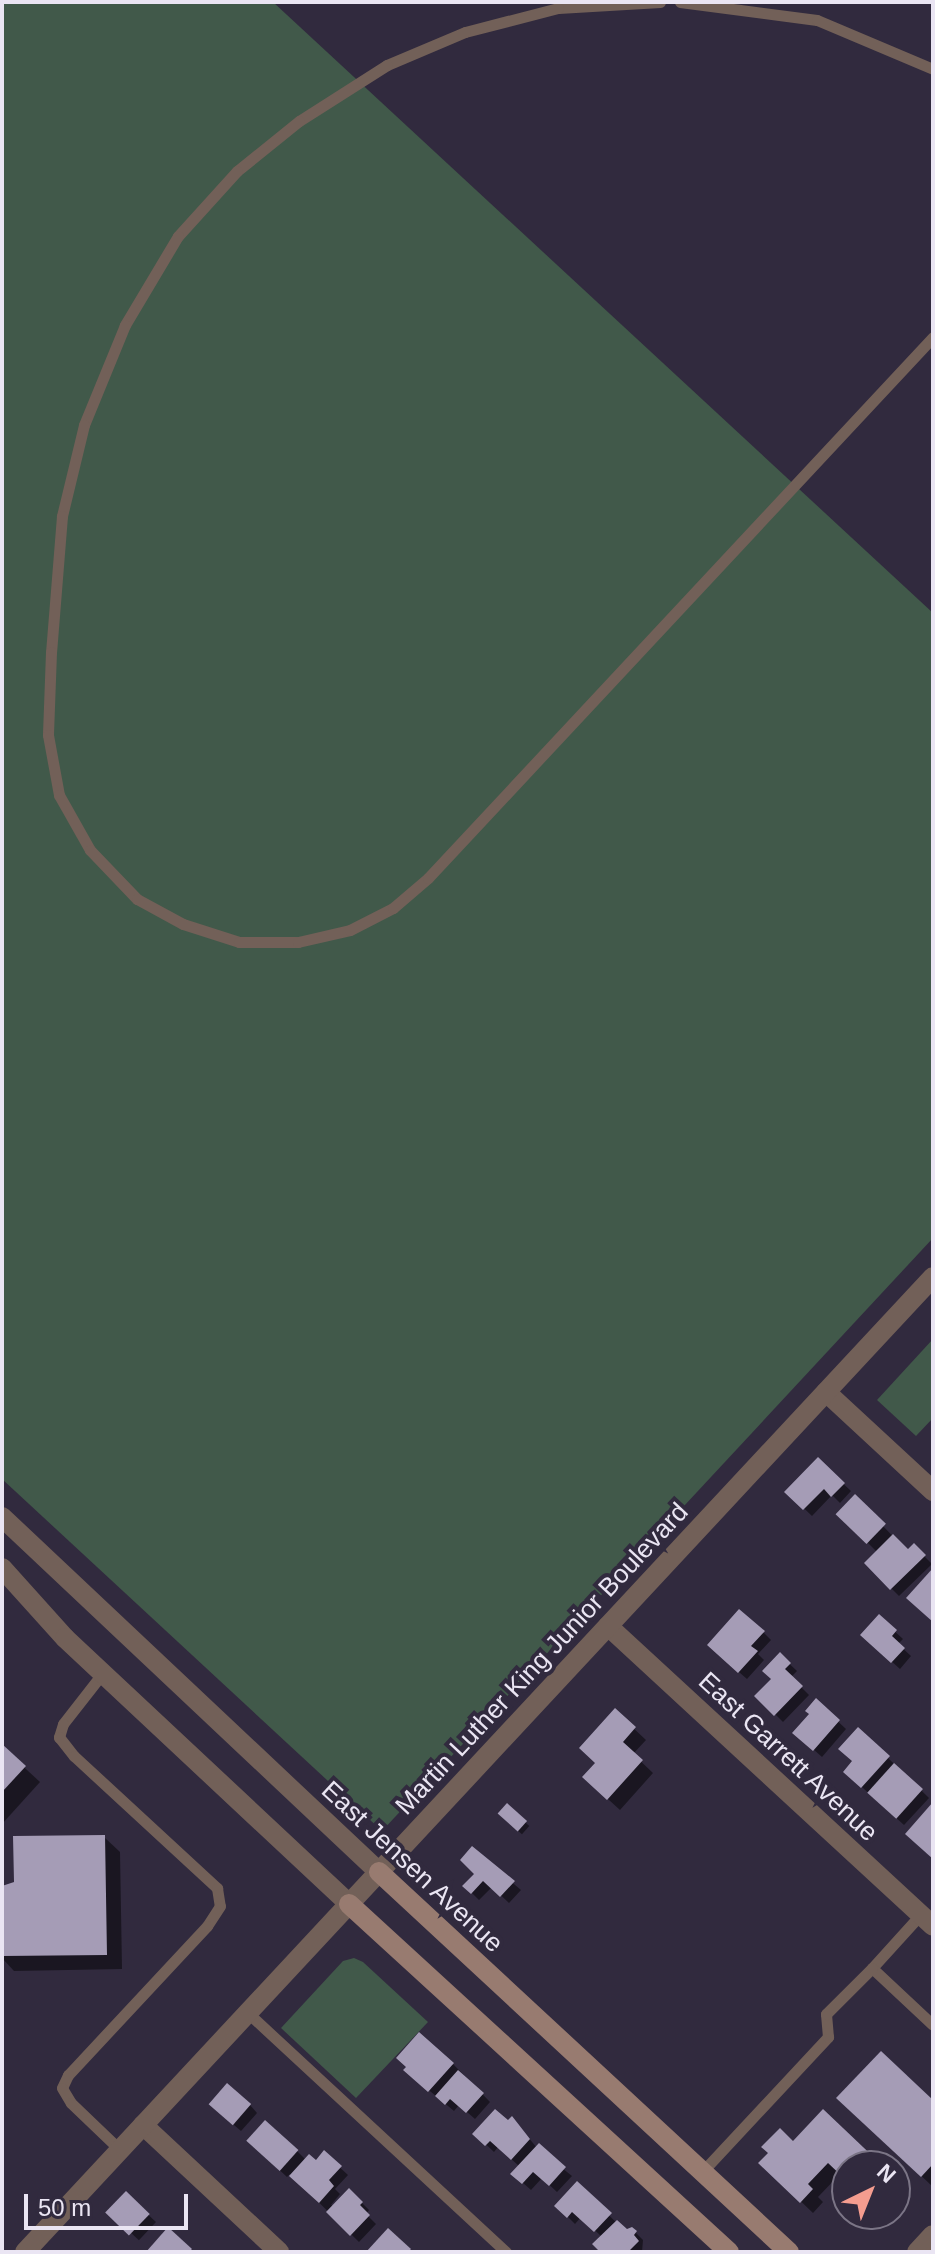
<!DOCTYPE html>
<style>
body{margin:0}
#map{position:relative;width:935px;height:2254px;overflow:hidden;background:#312a3e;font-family:Helvetica,sans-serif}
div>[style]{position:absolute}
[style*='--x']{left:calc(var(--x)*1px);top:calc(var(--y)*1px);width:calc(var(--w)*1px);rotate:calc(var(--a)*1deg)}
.green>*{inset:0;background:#41594a}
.shadow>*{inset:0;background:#0007;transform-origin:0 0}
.building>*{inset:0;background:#a59cb6;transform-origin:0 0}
.service>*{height:11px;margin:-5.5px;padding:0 5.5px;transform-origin:5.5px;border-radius:5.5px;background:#726058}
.minor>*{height:20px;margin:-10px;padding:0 10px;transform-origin:10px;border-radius:10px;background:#726058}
.tertiary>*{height:20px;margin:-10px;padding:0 10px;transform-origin:10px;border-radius:10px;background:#726058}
.secondary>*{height:20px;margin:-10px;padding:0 10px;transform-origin:10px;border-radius:10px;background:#987b70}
span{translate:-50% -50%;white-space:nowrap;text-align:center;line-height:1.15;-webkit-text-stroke:8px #312a3e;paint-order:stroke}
.street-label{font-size:26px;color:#eae5f3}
.frame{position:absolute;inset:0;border:4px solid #eae5f3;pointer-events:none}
.north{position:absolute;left:831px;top:2150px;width:80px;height:80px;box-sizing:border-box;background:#312a3e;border:2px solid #7b7586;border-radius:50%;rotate:43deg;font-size:22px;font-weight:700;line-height:32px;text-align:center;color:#eae5f3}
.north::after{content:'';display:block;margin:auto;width:28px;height:36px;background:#f59d8f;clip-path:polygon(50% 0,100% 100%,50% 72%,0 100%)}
.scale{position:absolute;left:24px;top:2194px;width:164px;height:36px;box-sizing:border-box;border:4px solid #eae5f3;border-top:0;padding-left:10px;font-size:24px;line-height:28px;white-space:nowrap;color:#eae5f3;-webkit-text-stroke:6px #312a3e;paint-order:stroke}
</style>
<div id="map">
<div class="green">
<div style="clip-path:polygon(2px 2px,273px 2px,933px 613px,933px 1238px,382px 1831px,2px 1479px)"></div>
<div style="clip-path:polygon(933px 1339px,933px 1418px,916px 1436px,877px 1400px)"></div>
<div style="clip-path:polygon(354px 1958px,363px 1962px,428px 2022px,356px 2098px,281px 2028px,343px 1961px)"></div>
</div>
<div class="shadow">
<div style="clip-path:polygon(818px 1460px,851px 1491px,840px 1503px,832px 1495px,812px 1516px,787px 1492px)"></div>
<div style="clip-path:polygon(855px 1497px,908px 1552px,914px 1546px,932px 1564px,899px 1596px,866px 1563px,877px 1552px,839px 1514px)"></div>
<div style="clip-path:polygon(879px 1617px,903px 1639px,898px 1644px,911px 1656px,900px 1669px,870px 1642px)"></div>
<div style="clip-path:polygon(763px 1632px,771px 1640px,758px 1654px,764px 1660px,747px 1679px,717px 1653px)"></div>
<div style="clip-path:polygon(780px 1655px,797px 1671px,791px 1677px,809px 1695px,783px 1722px,757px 1696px,773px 1679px)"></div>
<div style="clip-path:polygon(816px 1701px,846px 1729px,822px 1757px,803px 1740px)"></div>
<div style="clip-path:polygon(615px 1711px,646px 1740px,633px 1754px,653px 1773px,620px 1810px,597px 1789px,597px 1764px)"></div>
<div style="clip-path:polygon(2px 1747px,40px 1782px,2px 1824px)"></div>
<div style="clip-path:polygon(888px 1758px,929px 1798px,904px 1825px,853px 1779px,855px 1761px)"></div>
<div style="left:507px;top:1806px;width:30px;height:11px;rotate:42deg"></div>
<div style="clip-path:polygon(104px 1837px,120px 1852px,122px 1969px,14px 1971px,2px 1958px,2px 1888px)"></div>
<div style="clip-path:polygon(472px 1849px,521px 1890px,509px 1903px,492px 1887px,479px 1900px,465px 1886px,477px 1874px)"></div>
<div style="clip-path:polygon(453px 2064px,490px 2102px,475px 2119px,459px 2105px,454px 2111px,413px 2077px)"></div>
<div style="clip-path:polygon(933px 2103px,933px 2187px,855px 2113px)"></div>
<div style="clip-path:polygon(250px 2105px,257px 2113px,241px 2131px,219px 2112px)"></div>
<div style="clip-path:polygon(519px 2126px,537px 2148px,572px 2176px,557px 2192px,542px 2178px,531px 2190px,513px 2174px,520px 2167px,498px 2147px,494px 2152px,475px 2134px)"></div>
<div style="clip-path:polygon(793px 2144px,880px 2166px,847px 2166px,847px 2179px,841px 2173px,818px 2197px,823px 2202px,813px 2213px,761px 2163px,770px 2153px)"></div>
<div style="clip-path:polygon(256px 2148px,297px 2151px,306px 2160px,316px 2163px,324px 2153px,348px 2175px,335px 2189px,340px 2194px,331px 2205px,334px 2207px,350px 2191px,369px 2210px,366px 2214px,376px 2224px,359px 2242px,290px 2174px,287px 2177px)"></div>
<div style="clip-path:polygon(577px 2184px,626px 2232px,635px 2232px,643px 2240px,642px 2252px,602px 2252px,602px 2237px,581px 2217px,575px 2224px,557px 2206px)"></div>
<div style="left:126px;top:2194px;width:41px;height:25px;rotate:43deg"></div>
</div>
<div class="building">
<div style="clip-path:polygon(818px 1457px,845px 1483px,831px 1497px,824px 1489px,803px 1510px,784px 1492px)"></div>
<div style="left:855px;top:1494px;width:43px;height:28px;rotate:44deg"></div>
<div style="clip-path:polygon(893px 1534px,908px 1549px,914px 1543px,926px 1555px,890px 1590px,864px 1563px)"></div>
<div style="clip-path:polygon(933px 1568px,933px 1622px,906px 1598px)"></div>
<div style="clip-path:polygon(739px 1609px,765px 1631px,751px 1646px,758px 1651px,738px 1673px,707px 1645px)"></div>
<div style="clip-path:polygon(879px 1614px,897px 1630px,892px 1636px,905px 1648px,891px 1663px,860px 1635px)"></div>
<div style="clip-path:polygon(780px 1652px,791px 1663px,785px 1669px,803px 1686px,774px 1716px,754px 1696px,771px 1679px,762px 1671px)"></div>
<div style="clip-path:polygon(816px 1698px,840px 1720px,813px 1751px,792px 1733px,809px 1714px,805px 1711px)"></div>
<div style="clip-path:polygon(615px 1708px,636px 1727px,623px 1742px,643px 1760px,607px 1800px,582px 1777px,595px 1763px,579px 1748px)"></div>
<div style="clip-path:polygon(858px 1727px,890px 1756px,861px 1788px,843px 1772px,852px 1761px,838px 1749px)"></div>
<div style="clip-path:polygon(2px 1744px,26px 1766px,2px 1792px)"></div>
<div style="left:894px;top:1763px;width:39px;height:40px;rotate:42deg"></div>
<div style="clip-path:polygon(933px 1802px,933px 1859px,905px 1834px)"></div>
<div style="left:507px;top:1803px;width:27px;height:14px;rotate:42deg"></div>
<div style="clip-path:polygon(105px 1835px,107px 1955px,2px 1956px,2px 1886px,14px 1882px,13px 1836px)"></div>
<div style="clip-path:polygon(472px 1846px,515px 1881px,500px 1897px,483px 1881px,471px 1894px,462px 1886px,474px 1874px,460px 1860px)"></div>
<div style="clip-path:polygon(419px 2032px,454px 2063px,428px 2092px,403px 2070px,406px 2067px,396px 2058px)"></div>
<div style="clip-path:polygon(881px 2051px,933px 2100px,933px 2164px,921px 2177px,836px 2098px)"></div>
<div style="clip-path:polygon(458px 2070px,484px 2093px,466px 2113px,450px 2099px,445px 2105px,435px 2096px)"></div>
<div style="left:227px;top:2083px;width:32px;height:28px;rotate:41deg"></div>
<div style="clip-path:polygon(495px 2109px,508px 2120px,512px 2116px,530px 2139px,511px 2160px,490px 2141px,485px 2146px,472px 2134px)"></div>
<div style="clip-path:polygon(823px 2109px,883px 2166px,847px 2166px,847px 2181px,828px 2163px,808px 2184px,813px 2189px,800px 2203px,758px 2163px,768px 2153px,761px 2147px,780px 2128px,793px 2141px)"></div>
<div style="left:265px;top:2120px;width:45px;height:28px;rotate:42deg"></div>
<div style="clip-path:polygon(539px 2143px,566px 2167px,549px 2186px,533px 2172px,522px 2184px,510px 2174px)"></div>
<div style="clip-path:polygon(324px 2150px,342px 2166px,329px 2180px,334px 2186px,319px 2203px,289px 2176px,309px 2154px,316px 2160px)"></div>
<div style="clip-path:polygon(577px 2181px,612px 2213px,594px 2232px,572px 2212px,567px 2218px,554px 2206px)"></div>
<div style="clip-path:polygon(349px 2188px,363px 2202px,360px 2205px,370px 2215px,350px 2236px,326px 2212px)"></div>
<div style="left:126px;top:2191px;width:33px;height:30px;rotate:44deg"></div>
<div style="clip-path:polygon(617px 2220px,627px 2229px,632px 2227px,637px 2231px,634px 2235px,639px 2241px,628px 2252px,600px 2252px,592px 2244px)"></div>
<div style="clip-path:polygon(168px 2227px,192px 2249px,189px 2252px,146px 2252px)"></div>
<div style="clip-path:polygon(388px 2228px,411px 2249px,408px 2252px,366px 2252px)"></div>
</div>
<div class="service">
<div style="--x:660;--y:2;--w:102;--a:176.6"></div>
<div style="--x:558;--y:8;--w:96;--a:165.5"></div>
<div style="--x:465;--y:32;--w:85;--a:157.1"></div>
<div style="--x:387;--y:65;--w:104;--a:147.5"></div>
<div style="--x:299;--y:121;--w:80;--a:141.1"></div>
<div style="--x:237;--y:171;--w:88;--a:132.2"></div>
<div style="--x:178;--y:236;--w:104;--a:120.8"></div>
<div style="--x:125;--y:325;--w:108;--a:112.3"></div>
<div style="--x:84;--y:425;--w:94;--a:103.6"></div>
<div style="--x:62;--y:516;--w:136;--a:94.6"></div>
<div style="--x:51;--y:652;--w:83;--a:92.1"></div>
<div style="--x:48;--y:735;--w:61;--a:79.6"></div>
<div style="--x:59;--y:795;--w:63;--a:60.6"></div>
<div style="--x:90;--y:850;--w:68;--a:46.2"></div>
<div style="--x:137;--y:899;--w:52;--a:28.5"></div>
<div style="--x:183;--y:924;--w:59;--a:17.8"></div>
<div style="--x:239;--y:942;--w:59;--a:0"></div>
<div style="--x:298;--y:942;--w:53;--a:-13"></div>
<div style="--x:350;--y:930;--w:48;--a:-27.1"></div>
<div style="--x:393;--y:908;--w:46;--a:-40.6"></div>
<div style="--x:428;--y:878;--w:740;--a:-46.97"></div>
<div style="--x:680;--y:2;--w:138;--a:7.5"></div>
<div style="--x:817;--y:20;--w:126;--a:22.9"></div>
<div style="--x:102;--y:1674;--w:63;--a:128"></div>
<div style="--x:63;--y:1724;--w:14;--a:107"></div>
<div style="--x:59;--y:1737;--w:24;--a:52"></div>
<div style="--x:74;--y:1756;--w:195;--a:42.7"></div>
<div style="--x:217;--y:1888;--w:18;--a:81"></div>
<div style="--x:220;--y:1906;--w:24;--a:123"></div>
<div style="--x:207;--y:1926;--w:204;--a:133"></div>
<div style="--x:68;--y:2075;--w:14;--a:115"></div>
<div style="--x:62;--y:2088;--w:17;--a:59"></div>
<div style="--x:71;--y:2103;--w:68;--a:43.8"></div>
<div style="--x:921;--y:1914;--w:73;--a:132.2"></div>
<div style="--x:872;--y:1968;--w:83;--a:43.1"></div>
<div style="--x:248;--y:2013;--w:352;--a:42.8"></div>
<div style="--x:702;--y:2172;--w:185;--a:-47"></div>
<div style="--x:828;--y:2037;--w:23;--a:-95"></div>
<div style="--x:826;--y:2014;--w:65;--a:-45"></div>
</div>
<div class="minor">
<div style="--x:826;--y:1392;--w:146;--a:42.8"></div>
<div style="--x:608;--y:1626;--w:442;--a:42.7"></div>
<div style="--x:143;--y:2125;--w:186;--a:43"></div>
<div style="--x:917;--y:2252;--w:23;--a:-47"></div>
</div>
<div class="tertiary">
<div style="--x:2;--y:1517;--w:518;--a:43.28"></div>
<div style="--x:2;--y:1568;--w:94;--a:48"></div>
<div style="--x:65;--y:1638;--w:389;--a:43.1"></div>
<div style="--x:25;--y:2252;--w:1332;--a:-47.04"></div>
</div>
<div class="secondary">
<div style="--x:379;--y:1872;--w:559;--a:42.83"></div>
<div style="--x:349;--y:1904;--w:515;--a:42.48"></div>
</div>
<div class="street-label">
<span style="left:542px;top:1659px;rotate:-47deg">Martin Luther King Junior Boulevard</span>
<span style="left:788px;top:1757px;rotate:43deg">East Garrett Avenue</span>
<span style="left:412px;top:1867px;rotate:43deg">East Jensen Avenue</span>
</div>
<div class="frame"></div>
<div class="north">N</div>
<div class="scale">50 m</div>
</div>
